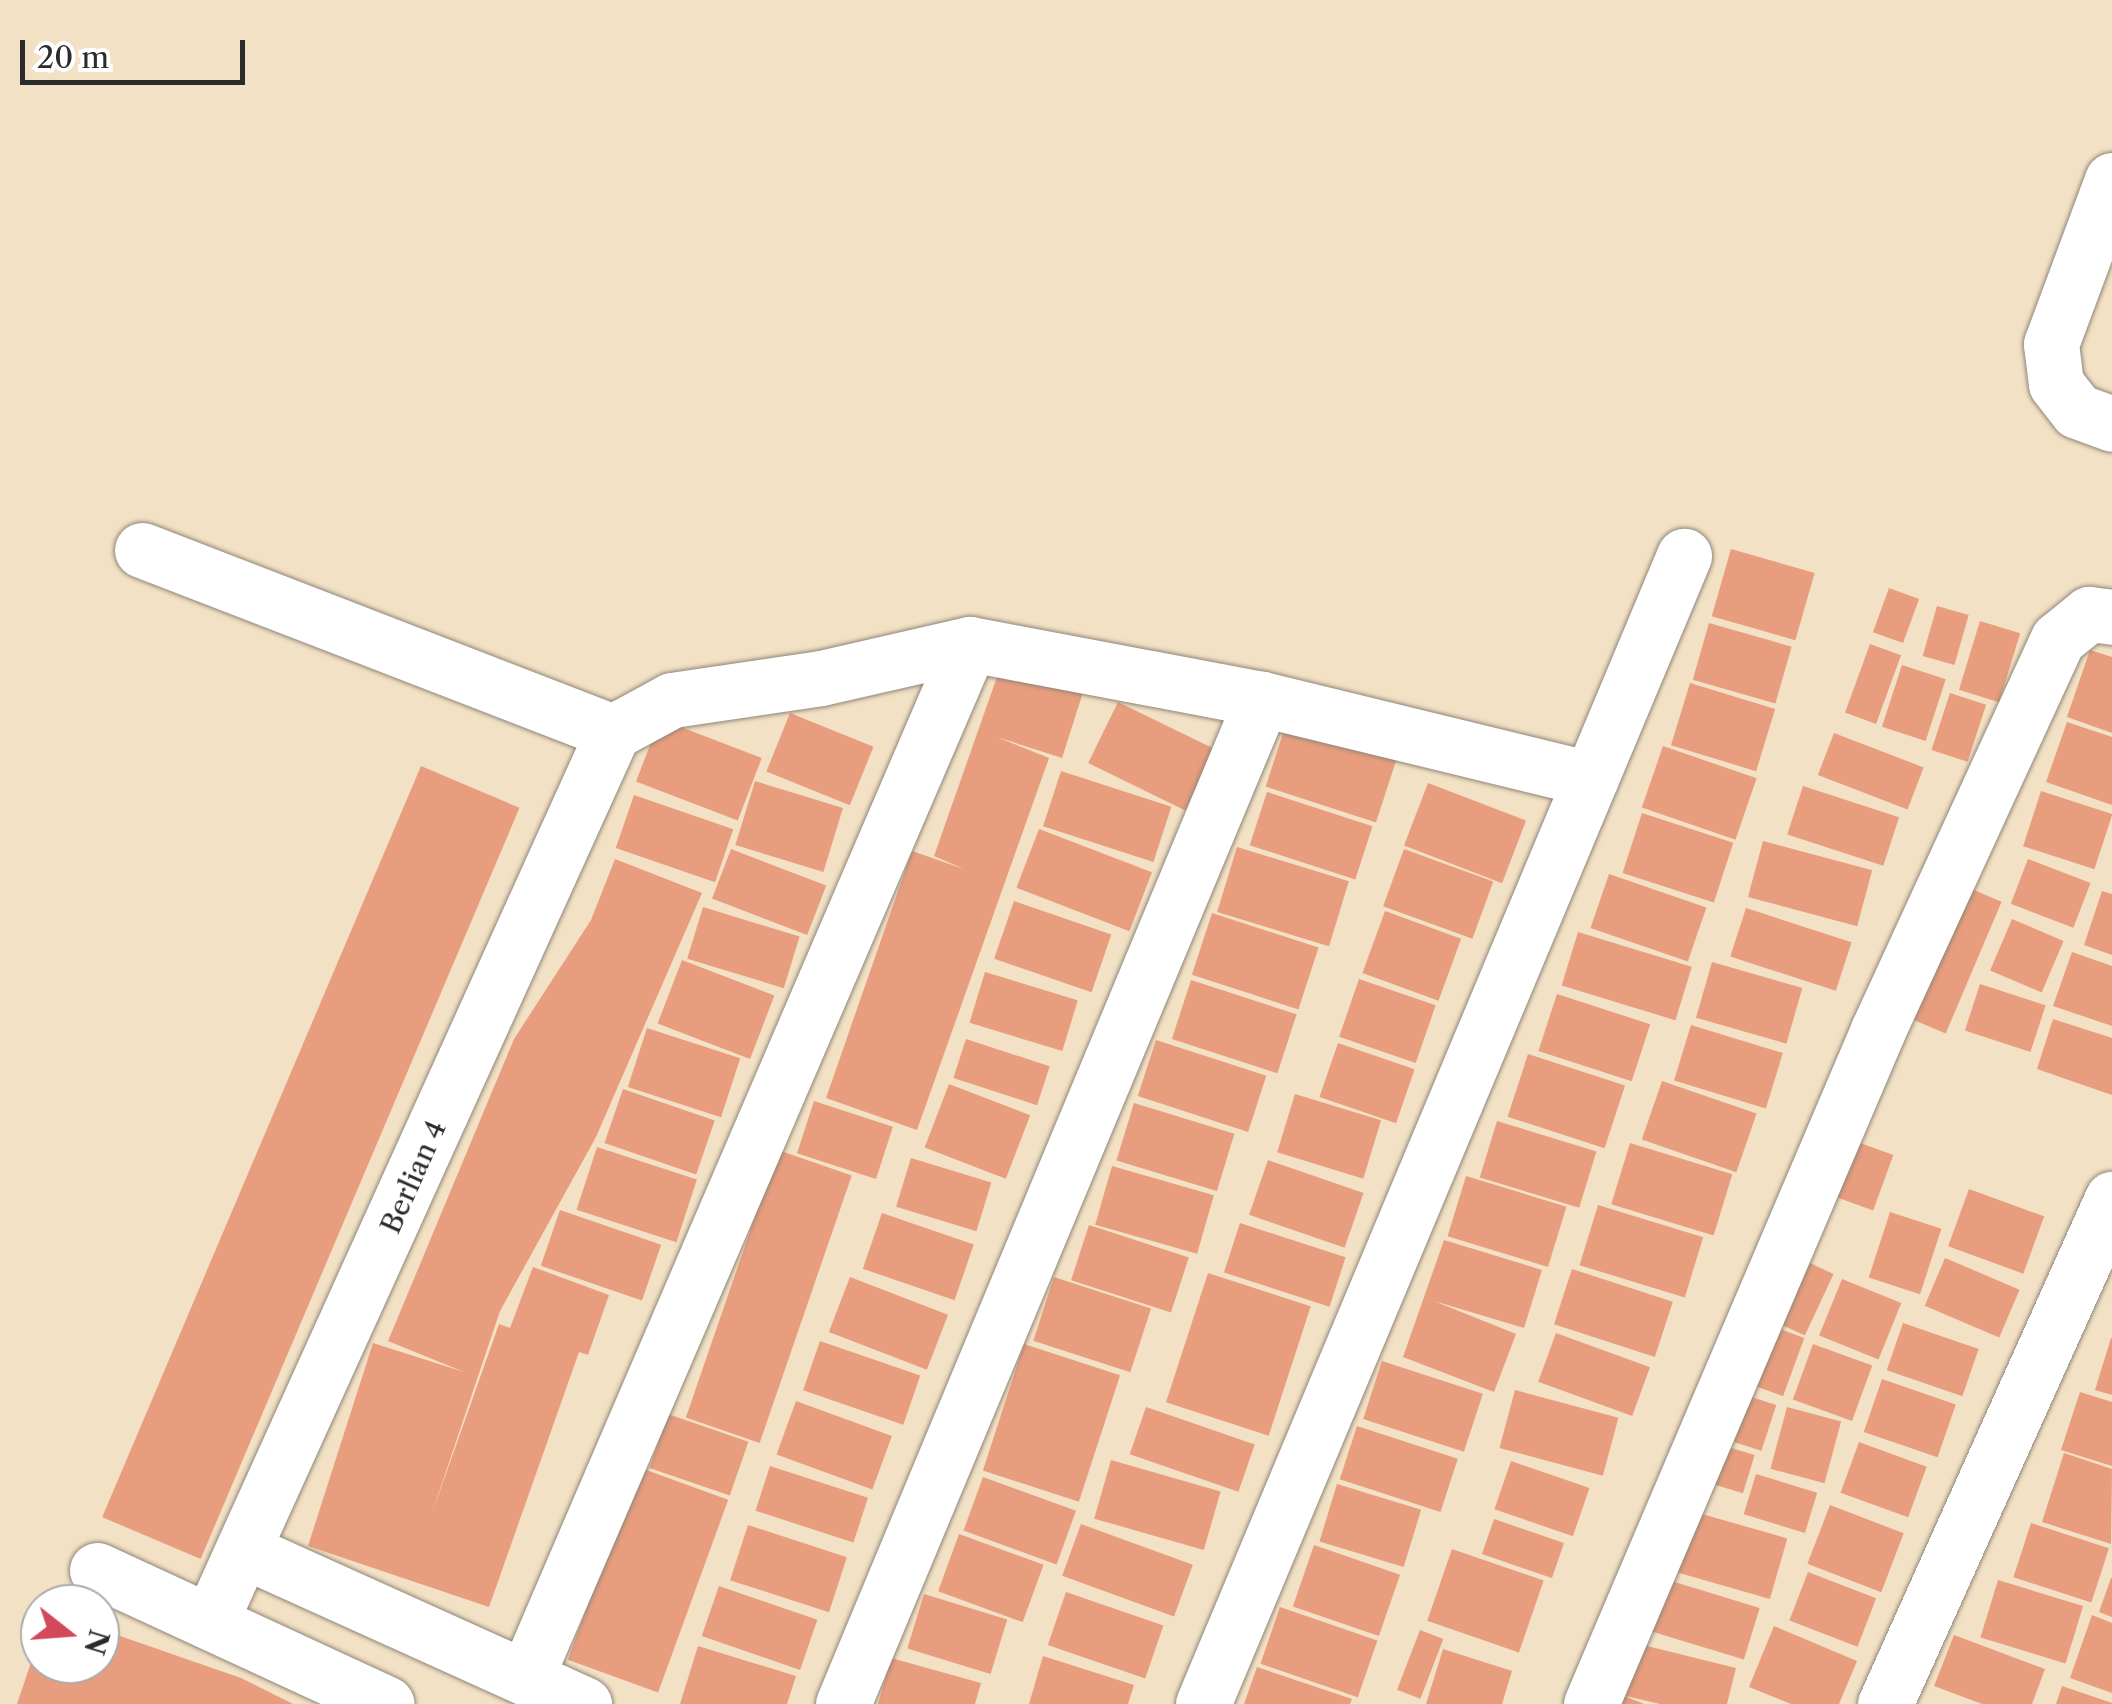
<!DOCTYPE html>
<style>
body{margin:0}
#map{position:relative;width:2112px;height:1704px;overflow:hidden;background:#f3e1c5;font-family:"Libre Caslon Text",serif}
div>[style]{position:absolute}
[style*='--x']{left:calc(var(--x)*1px);top:calc(var(--y)*1px);width:calc(var(--w)*1px);rotate:calc(var(--a)*1deg)}
.building>*{inset:0;background:#e89d7e;transform-origin:0 0}
.roads{filter:drop-shadow(0 0 2px #8f8678) drop-shadow(0 0 2px #8f8678)}
.minor>*{height:55px;margin:-27.5px;padding:0 27.5px;transform-origin:27.5px;border-radius:27.5px;background:#fff}
span{translate:-50% -50%;white-space:nowrap;text-align:center;line-height:1.15;-webkit-text-stroke:10px #fff;paint-order:stroke}
.street-label{font-size:28px;color:#2b2b2b}
.north{position:absolute;left:20px;top:1584px;width:100px;height:100px;box-sizing:border-box;background:#fff;border:2px solid #aaa;border-radius:50%;rotate:107deg;font-size:28px;font-weight:700;line-height:40px;text-align:center;color:#2b2b2b}
.north::after{content:'';display:block;margin:auto;width:35px;height:45px;background:#d1495b;clip-path:polygon(50% 0,100% 100%,50% 72%,0 100%)}
.scale{position:absolute;left:20px;top:40px;width:225px;height:45px;box-sizing:border-box;border:5px solid #2b2b2b;border-top:0;padding-left:12px;font-size:30px;line-height:35px;white-space:nowrap;color:#2b2b2b;-webkit-text-stroke:8px #fff;paint-order:stroke}
</style>
<div id="map">
<div class="building">
<div style="left:1731px;top:549px;width:87px;height:70px;rotate:16deg"></div>
<div style="left:1889px;top:588px;width:32px;height:47px;rotate:20deg"></div>
<div style="left:1937px;top:606px;width:33px;height:52px;rotate:16deg"></div>
<div style="left:1980px;top:621px;width:42px;height:72px;rotate:17deg"></div>
<div style="left:1709px;top:623px;width:86px;height:59px;rotate:16deg"></div>
<div style="left:1870px;top:644px;width:33px;height:73px;rotate:20deg"></div>
<div style="clip-path:polygon(2090px 650px,2112px 657px,2112px 733px,2067px 717px)"></div>
<div style="clip-path:polygon(1004px 657px,1086px 683px,1062px 758px,997px 737px,1049px 758px,917px 1130px,826px 1098px,912px 851px,964px 869px,934px 856px)"></div>
<div style="left:1902px;top:665px;width:46px;height:65px;rotate:18deg"></div>
<div style="left:1690px;top:683px;width:89px;height:65px;rotate:17deg"></div>
<div style="left:1950px;top:693px;width:38px;height:60px;rotate:18deg"></div>
<div style="left:1118px;top:702px;width:108px;height:68px;rotate:26deg"></div>
<div style="left:790px;top:713px;width:90px;height:63px;rotate:22deg"></div>
<div style="left:660px;top:719px;width:109px;height:67px;rotate:21deg"></div>
<div style="left:1287px;top:721px;width:116px;height:69px;rotate:18deg"></div>
<div style="clip-path:polygon(2067px 722px,2112px 737px,2112px 805px,2046px 782px)"></div>
<div style="left:1834px;top:733px;width:96px;height:45px;rotate:21deg"></div>
<div style="left:1663px;top:746px;width:99px;height:65px;rotate:19deg"></div>
<div style="left:421px;top:766px;width:107px;height:816px;rotate:23deg"></div>
<div style="left:1061px;top:771px;width:116px;height:58px;rotate:18deg"></div>
<div style="left:755px;top:781px;width:92px;height:67px;rotate:17deg"></div>
<div style="left:1428px;top:783px;width:105px;height:67px;rotate:21deg"></div>
<div style="left:1803px;top:786px;width:101px;height:51px;rotate:18deg"></div>
<div style="left:2041px;top:791px;width:75px;height:58px;rotate:18deg"></div>
<div style="left:1267px;top:792px;width:111px;height:56px;rotate:18deg"></div>
<div style="left:634px;top:795px;width:105px;height:56px;rotate:19deg"></div>
<div style="left:1642px;top:813px;width:96px;height:63px;rotate:18deg"></div>
<div style="left:1039px;top:829px;width:121px;height:63px;rotate:21deg"></div>
<div style="left:1763px;top:841px;width:113px;height:58px;rotate:15deg"></div>
<div style="left:1237px;top:847px;width:117px;height:68px;rotate:17deg"></div>
<div style="left:731px;top:849px;width:102px;height:53px;rotate:21deg"></div>
<div style="left:1404px;top:849px;width:95px;height:61px;rotate:20deg"></div>
<div style="clip-path:polygon(615px 859px,702px 893px,596px 1137px,500px 1311px,431px 1516px,499px 1324px,510px 1328px,533px 1267px,609px 1295px,588px 1355px,579px 1352px,489px 1607px,308px 1546px,373px 1343px,464px 1372px,388px 1341px,514px 1039px,591px 920px)"></div>
<div style="left:2028px;top:859px;width:67px;height:48px;rotate:21deg"></div>
<div style="left:1609px;top:874px;width:103px;height:57px;rotate:19deg"></div>
<div style="left:1962px;top:885px;width:43px;height:143px;rotate:23deg"></div>
<div style="clip-path:polygon(2102px 891px,2112px 894px,2112px 955px,2084px 945px)"></div>
<div style="left:1014px;top:901px;width:103px;height:61px;rotate:19deg"></div>
<div style="left:703px;top:907px;width:101px;height:54px;rotate:17deg"></div>
<div style="left:1746px;top:908px;width:111px;height:51px;rotate:18deg"></div>
<div style="left:1385px;top:911px;width:81px;height:66px;rotate:20deg"></div>
<div style="left:1212px;top:913px;width:112px;height:65px;rotate:18deg"></div>
<div style="left:2012px;top:919px;width:56px;height:56px;rotate:23deg"></div>
<div style="left:1578px;top:932px;width:119px;height:56px;rotate:17deg"></div>
<div style="clip-path:polygon(2072px 952px,2112px 966px,2112px 1026px,2053px 1006px)"></div>
<div style="left:682px;top:960px;width:99px;height:68px;rotate:21deg"></div>
<div style="left:1712px;top:962px;width:94px;height:58px;rotate:16deg"></div>
<div style="left:985px;top:972px;width:97px;height:53px;rotate:17deg"></div>
<div style="left:1359px;top:979px;width:81px;height:61px;rotate:19deg"></div>
<div style="left:1191px;top:980px;width:111px;height:62px;rotate:18deg"></div>
<div style="left:1980px;top:984px;width:69px;height:49px;rotate:18deg"></div>
<div style="left:1557px;top:994px;width:98px;height:60px;rotate:18deg"></div>
<div style="clip-path:polygon(2053px 1019px,2112px 1038px,2112px 1095px,2037px 1069px)"></div>
<div style="left:1691px;top:1025px;width:96px;height:58px;rotate:17deg"></div>
<div style="left:647px;top:1028px;width:98px;height:62px;rotate:18deg"></div>
<div style="left:966px;top:1039px;width:88px;height:41px;rotate:18deg"></div>
<div style="left:1156px;top:1040px;width:116px;height:59px;rotate:18deg"></div>
<div style="left:1338px;top:1043px;width:81px;height:57px;rotate:19deg"></div>
<div style="left:1528px;top:1054px;width:102px;height:66px;rotate:18deg"></div>
<div style="left:1662px;top:1081px;width:100px;height:62px;rotate:19deg"></div>
<div style="left:949px;top:1084px;width:87px;height:68px;rotate:21deg"></div>
<div style="left:623px;top:1089px;width:97px;height:57px;rotate:19deg"></div>
<div style="left:1295px;top:1094px;width:90px;height:61px;rotate:17deg"></div>
<div style="left:814px;top:1101px;width:83px;height:55px;rotate:18deg"></div>
<div style="left:1134px;top:1103px;width:105px;height:60px;rotate:17deg"></div>
<div style="left:1497px;top:1121px;width:104px;height:59px;rotate:17deg"></div>
<div style="left:1852px;top:1140px;width:44px;height:59px;rotate:20deg"></div>
<div style="left:1630px;top:1143px;width:107px;height:64px;rotate:17deg"></div>
<div style="left:597px;top:1147px;width:105px;height:66px;rotate:18deg"></div>
<div style="left:778px;top:1150px;width:78px;height:283px;rotate:19deg"></div>
<div style="left:911px;top:1158px;width:84px;height:51px;rotate:17deg"></div>
<div style="left:1268px;top:1160px;width:101px;height:58px;rotate:19deg"></div>
<div style="left:1112px;top:1166px;width:106px;height:61px;rotate:16deg"></div>
<div style="left:1466px;top:1176px;width:105px;height:63px;rotate:17deg"></div>
<div style="left:1969px;top:1189px;width:80px;height:61px;rotate:20deg"></div>
<div style="left:1598px;top:1205px;width:110px;height:63px;rotate:17deg"></div>
<div style="left:560px;top:1210px;width:107px;height:59px;rotate:19deg"></div>
<div style="left:1890px;top:1212px;width:54px;height:69px;rotate:18deg"></div>
<div style="left:882px;top:1213px;width:97px;height:59px;rotate:19deg"></div>
<div style="left:1240px;top:1223px;width:111px;height:52px;rotate:18deg"></div>
<div style="left:1089px;top:1225px;width:105px;height:58px;rotate:18deg"></div>
<div style="clip-path:polygon(1444px 1240px,1542px 1270px,1524px 1328px,1434px 1301px,1516px 1334px,1494px 1392px,1403px 1357px)"></div>
<div style="left:1945px;top:1258px;width:81px;height:52px;rotate:23deg"></div>
<div style="left:1810px;top:1263px;width:26px;height:68px;rotate:25deg"></div>
<div style="left:1572px;top:1269px;width:106px;height:58px;rotate:18deg"></div>
<div style="left:1208px;top:1273px;width:108px;height:136px;rotate:18deg"></div>
<div style="left:850px;top:1277px;width:105px;height:59px;rotate:21deg"></div>
<div style="left:1054px;top:1277px;width:102px;height:67px;rotate:18deg"></div>
<div style="left:1842px;top:1279px;width:64px;height:61px;rotate:22deg"></div>
<div style="left:1903px;top:1323px;width:80px;height:50px;rotate:19deg"></div>
<div style="left:1777px;top:1328px;width:29px;height:62px;rotate:20deg"></div>
<div style="left:1556px;top:1333px;width:100px;height:52px;rotate:20deg"></div>
<div style="clip-path:polygon(2111px 1338px,2112px 1338px,2112px 1395px,2095px 1390px)"></div>
<div style="left:820px;top:1341px;width:106px;height:52px;rotate:19deg"></div>
<div style="left:1024px;top:1344px;width:101px;height:133px;rotate:18deg"></div>
<div style="left:1813px;top:1344px;width:63px;height:59px;rotate:20deg"></div>
<div style="left:1382px;top:1361px;width:106px;height:61px;rotate:18deg"></div>
<div style="left:1882px;top:1379px;width:78px;height:56px;rotate:19deg"></div>
<div style="left:1515px;top:1390px;width:107px;height:60px;rotate:15deg"></div>
<div style="clip-path:polygon(2080px 1392px,2112px 1402px,2112px 1466px,2061px 1450px)"></div>
<div style="left:1742px;top:1394px;width:36px;height:48px;rotate:18deg"></div>
<div style="left:796px;top:1401px;width:102px;height:57px;rotate:20deg"></div>
<div style="left:1146px;top:1407px;width:115px;height:50px;rotate:19deg"></div>
<div style="left:1787px;top:1407px;width:56px;height:64px;rotate:15deg"></div>
<div style="left:668px;top:1414px;width:85px;height:57px;rotate:19deg"></div>
<div style="left:1357px;top:1426px;width:106px;height:56px;rotate:18deg"></div>
<div style="left:1859px;top:1442px;width:72px;height:54px;rotate:20deg"></div>
<div style="left:1725px;top:1446px;width:31px;height:40px;rotate:17deg"></div>
<div style="clip-path:polygon(2064px 1453px,2112px 1469px,2111px 1544px,2042px 1522px)"></div>
<div style="left:1111px;top:1460px;width:114px;height:61px;rotate:16deg"></div>
<div style="left:1511px;top:1461px;width:83px;height:51px;rotate:19deg"></div>
<div style="left:770px;top:1466px;width:103px;height:47px;rotate:18deg"></div>
<div style="left:638px;top:1467px;width:96px;height:205px;rotate:20deg"></div>
<div style="left:1756px;top:1474px;width:64px;height:42px;rotate:17deg"></div>
<div style="left:983px;top:1477px;width:99px;height:57px;rotate:20deg"></div>
<div style="left:1337px;top:1484px;width:88px;height:60px;rotate:17deg"></div>
<div style="left:1830px;top:1505px;width:79px;height:63px;rotate:21deg"></div>
<div style="left:1695px;top:1512px;width:96px;height:63px;rotate:16deg"></div>
<div style="left:1494px;top:1519px;width:74px;height:37px;rotate:19deg"></div>
<div style="left:2031px;top:1523px;width:82px;height:57px;rotate:18deg"></div>
<div style="left:1081px;top:1524px;width:119px;height:55px;rotate:20deg"></div>
<div style="left:748px;top:1525px;width:104px;height:58px;rotate:18deg"></div>
<div style="left:959px;top:1534px;width:90px;height:61px;rotate:20deg"></div>
<div style="left:1314px;top:1545px;width:91px;height:65px;rotate:19deg"></div>
<div style="left:1452px;top:1549px;width:97px;height:76px;rotate:19deg"></div>
<div style="left:1808px;top:1572px;width:73px;height:52px;rotate:21deg"></div>
<div style="clip-path:polygon(2111px 1578px,2112px 1578px,2112px 1617px,2099px 1612px)"></div>
<div style="left:1665px;top:1579px;width:99px;height:54px;rotate:17deg"></div>
<div style="left:1998px;top:1580px;width:89px;height:60px;rotate:17deg"></div>
<div style="left:719px;top:1586px;width:104px;height:53px;rotate:19deg"></div>
<div style="left:1066px;top:1592px;width:103px;height:56px;rotate:19deg"></div>
<div style="left:924px;top:1594px;width:87px;height:57px;rotate:17deg"></div>
<div style="left:1280px;top:1607px;width:103px;height:60px;rotate:19deg"></div>
<div style="clip-path:polygon(2092px 1615px,2112px 1623px,2112px 1693px,2070px 1678px)"></div>
<div style="clip-path:polygon(1774px 1626px,1857px 1661px,1839px 1704px,1791px 1704px,1749px 1687px)"></div>
<div style="clip-path:polygon(100px 1629px,241px 1678px,293px 1704px,17px 1704px,39px 1639px,40px 1664px,100px 1664px)"></div>
<div style="left:1420px;top:1630px;width:25px;height:64px;rotate:21deg"></div>
<div style="clip-path:polygon(1954px 1635px,2045px 1669px,2032px 1704px,1982px 1704px,1934px 1686px)"></div>
<div style="clip-path:polygon(1635px 1643px,1736px 1668px,1727px 1704px,1660px 1704px,1622px 1695px,1644px 1704px,1618px 1704px)"></div>
<div style="clip-path:polygon(698px 1646px,796px 1676px,787px 1704px,680px 1704px)"></div>
<div style="clip-path:polygon(1443px 1649px,1512px 1671px,1502px 1704px,1426px 1704px)"></div>
<div style="clip-path:polygon(1043px 1656px,1134px 1685px,1128px 1704px,1029px 1704px)"></div>
<div style="clip-path:polygon(891px 1658px,981px 1683px,975px 1704px,878px 1704px)"></div>
<div style="clip-path:polygon(1257px 1667px,1352px 1699px,1350px 1704px,1244px 1704px)"></div>
<div style="clip-path:polygon(2062px 1686px,2112px 1703px,2112px 1704px,2056px 1704px)"></div>
</div>
<div class="roads">
<div class="minor">
<div style="--x:2112;--y:180;--w:175;--a:110.4"></div>
<div style="--x:2051;--y:344;--w:40;--a:82.9"></div>
<div style="--x:2056;--y:384;--w:34;--a:52"></div>
<div style="--x:2077;--y:411;--w:37;--a:20"></div>
<div style="--x:142;--y:550;--w:505;--a:21.13"></div>
<div style="--x:613;--y:732;--w:67;--a:-28.5"></div>
<div style="--x:672;--y:700;--w:151;--a:-8.4"></div>
<div style="--x:821;--y:678;--w:153;--a:-12.9"></div>
<div style="--x:970;--y:644;--w:297;--a:10.7"></div>
<div style="--x:1262;--y:699;--w:338;--a:13.7"></div>
<div style="--x:247;--y:1552;--w:370;--a:24.3"></div>
<div style="--x:97;--y:1570;--w:319;--a:24.8"></div>
<div style="--x:210;--y:1622;--w:977;--a:-65.64"></div>
<div style="--x:526;--y:1677;--w:1124;--a:-66.74"></div>
<div style="--x:843;--y:1704;--w:1089;--a:-67.37"></div>
<div style="--x:1203;--y:1704;--w:1245;--a:-67.27"></div>
<div style="--x:1591;--y:1704;--w:733;--a:-66.93"></div>
<div style="--x:1878;--y:1030;--w:430;--a:-65.3"></div>
<div style="--x:2058;--y:639;--w:40;--a:-39"></div>
<div style="--x:2089;--y:614;--w:23;--a:7"></div>
<div style="--x:1885;--y:1704;--w:554;--a:-65.8"></div>
</div>
</div>
<div class="street-label">
<span style="left:413px;top:1177px;rotate:-66deg">Berlian 4</span>
</div>
<div class="north">N</div>
<div class="scale">20 m</div>
</div>
